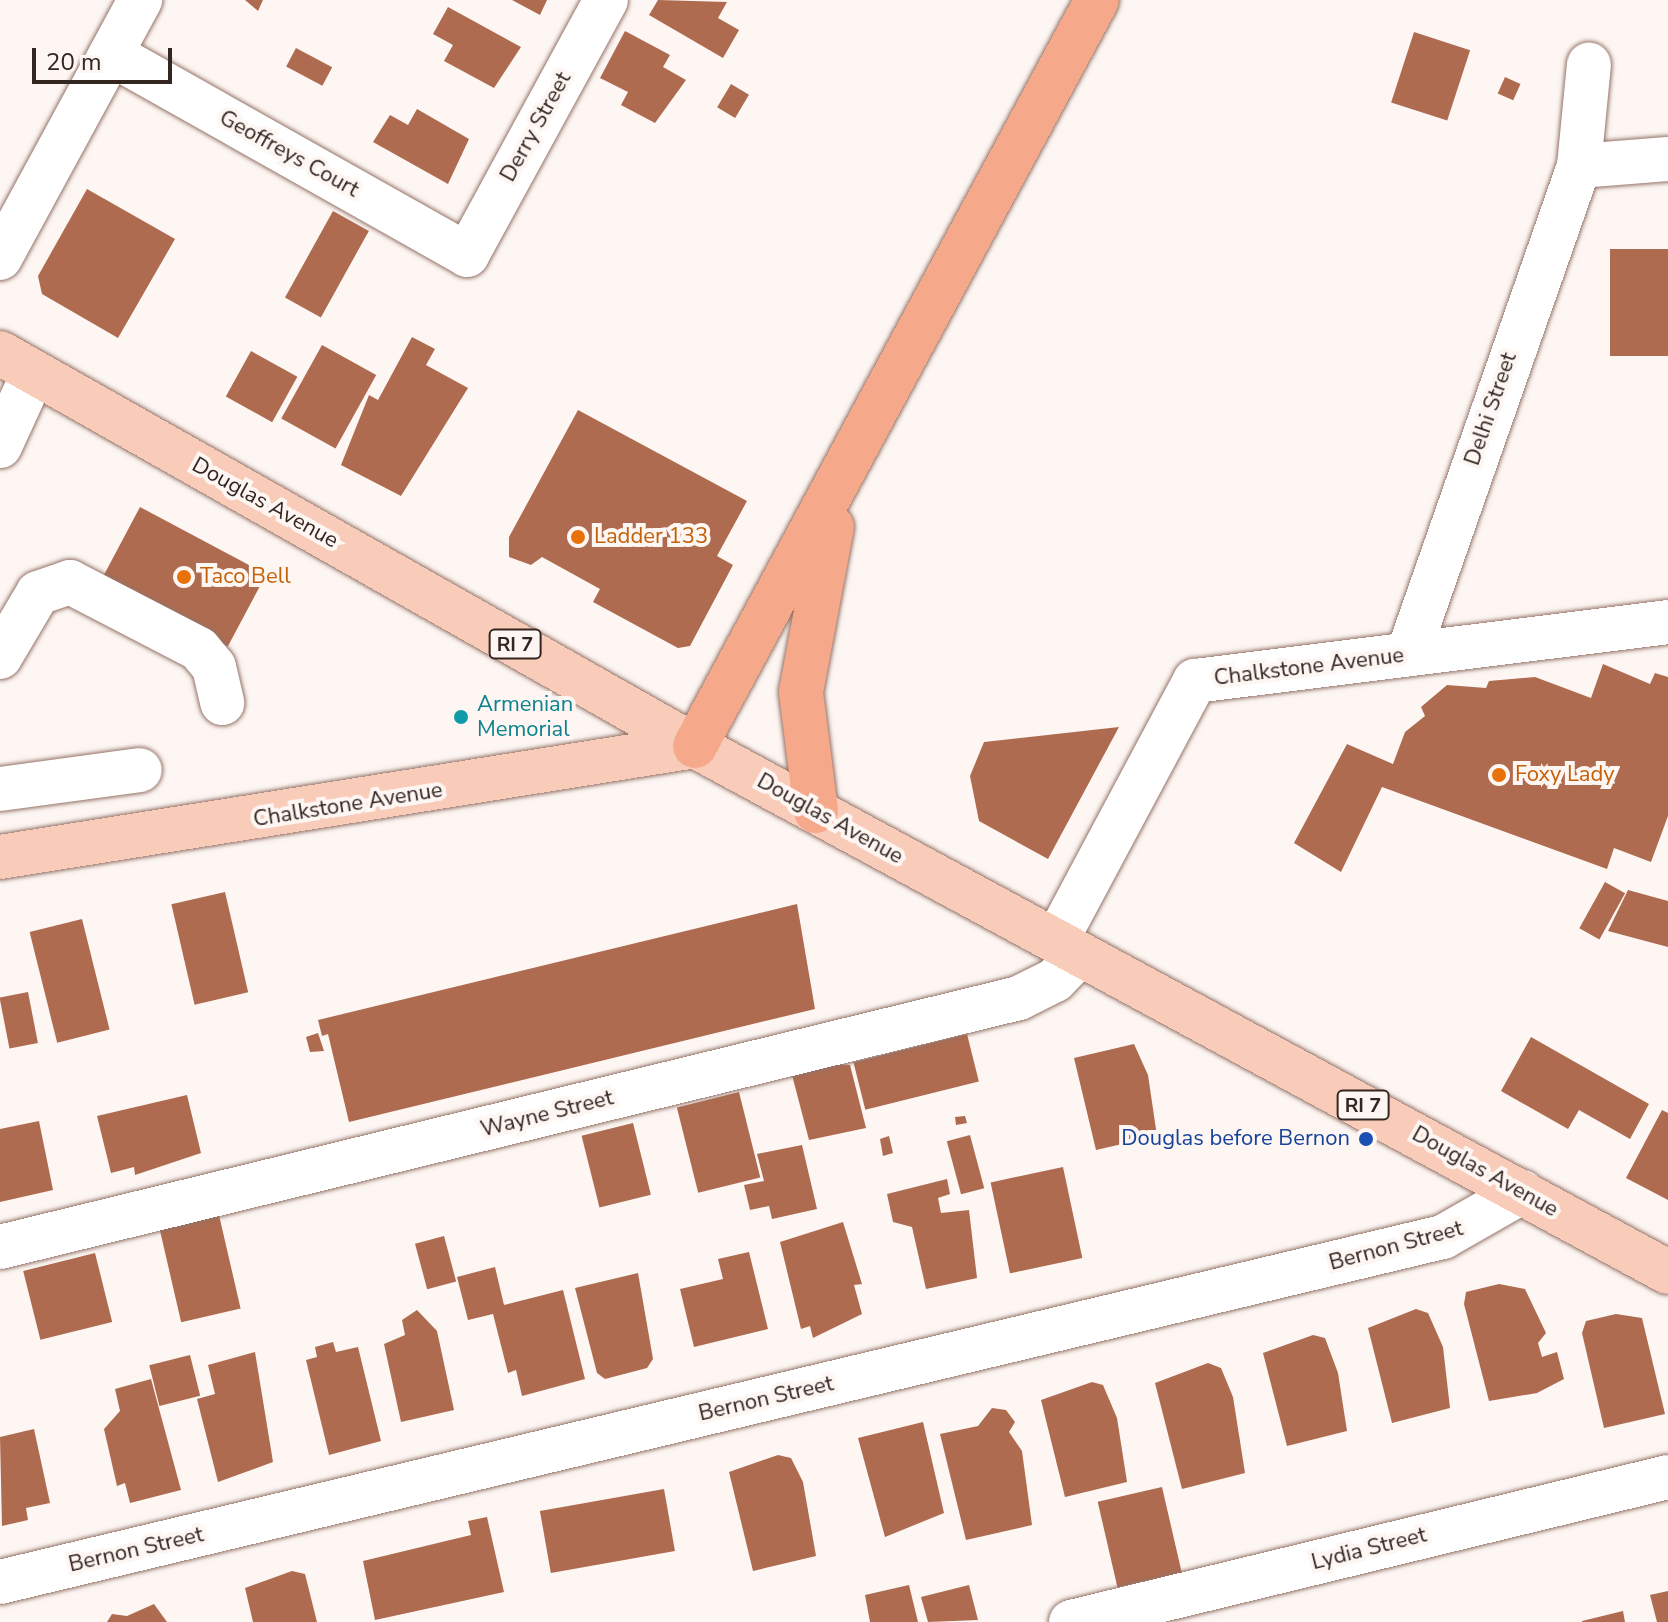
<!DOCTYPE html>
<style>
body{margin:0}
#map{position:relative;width:1668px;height:1622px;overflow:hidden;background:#fdf6f3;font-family:"Nunito Sans",sans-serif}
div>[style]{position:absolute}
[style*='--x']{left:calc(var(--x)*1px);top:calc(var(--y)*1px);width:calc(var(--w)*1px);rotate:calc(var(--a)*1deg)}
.building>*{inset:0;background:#ae6b50;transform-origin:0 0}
.roads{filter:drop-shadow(0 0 2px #947367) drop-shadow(0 0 2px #947367)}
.minor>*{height:44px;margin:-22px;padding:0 22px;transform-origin:22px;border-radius:22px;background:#fff}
.major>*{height:44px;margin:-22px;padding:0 22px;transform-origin:22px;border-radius:22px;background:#f9cbb9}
.highway>*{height:44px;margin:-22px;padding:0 22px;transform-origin:22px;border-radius:22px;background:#f5a88a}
.dots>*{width:22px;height:22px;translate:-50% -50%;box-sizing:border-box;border:4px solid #fdf6f3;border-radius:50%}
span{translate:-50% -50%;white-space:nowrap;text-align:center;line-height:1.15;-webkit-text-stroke:8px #fdf6f3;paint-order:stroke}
.shield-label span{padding:2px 6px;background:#fdf6f3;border:2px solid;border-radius:6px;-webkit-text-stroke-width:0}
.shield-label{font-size:20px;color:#332520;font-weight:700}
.street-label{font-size:22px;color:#332520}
.food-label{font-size:22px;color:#c56008}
.left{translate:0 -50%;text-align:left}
.culture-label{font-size:22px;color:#0d838f}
.transit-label{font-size:22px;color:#164399}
.right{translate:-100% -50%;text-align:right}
.scale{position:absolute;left:32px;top:48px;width:140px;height:36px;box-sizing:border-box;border:4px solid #332520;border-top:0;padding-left:10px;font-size:24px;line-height:28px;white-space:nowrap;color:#332520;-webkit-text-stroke:6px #fdf6f3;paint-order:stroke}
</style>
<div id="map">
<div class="building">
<div style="clip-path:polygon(245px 0,263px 0,258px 11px)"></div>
<div style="clip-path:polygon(512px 0,547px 0,540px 15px)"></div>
<div style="clip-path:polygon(658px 0,727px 2px,718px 18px,739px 30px,723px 58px,649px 15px)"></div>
<div style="clip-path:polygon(448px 7px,521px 47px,494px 88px,444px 61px,453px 45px,433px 34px)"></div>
<div style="clip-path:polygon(625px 31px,670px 55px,663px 67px,686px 80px,655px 123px,621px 105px,628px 92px,600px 78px)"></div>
<div style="left:1414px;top:32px;width:59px;height:74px;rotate:18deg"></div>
<div style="left:296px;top:48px;width:41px;height:21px;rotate:28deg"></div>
<div style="left:1505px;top:77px;width:17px;height:18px;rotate:24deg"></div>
<div style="left:731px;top:84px;width:21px;height:27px;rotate:31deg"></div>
<div style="clip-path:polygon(417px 109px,469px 139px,448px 184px,373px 142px,390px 115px,408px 125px)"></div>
<div style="clip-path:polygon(87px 189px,175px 239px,118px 338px,42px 294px,38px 276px)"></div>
<div style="left:333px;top:211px;width:41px;height:99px;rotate:29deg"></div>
<div style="left:1610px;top:249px;width:58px;height:107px"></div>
<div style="clip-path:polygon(412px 337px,435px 349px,426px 365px,468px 388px,401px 496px,341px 465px,369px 395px,378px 400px)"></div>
<div style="left:322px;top:345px;width:62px;height:84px;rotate:29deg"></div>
<div style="left:251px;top:351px;width:53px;height:52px;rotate:29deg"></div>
<div style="clip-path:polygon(578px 410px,747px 501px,717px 556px,733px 565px,690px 646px,678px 648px,593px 602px,600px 589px,542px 557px,531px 565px,509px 557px,509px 537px)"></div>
<div style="left:140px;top:507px;width:143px;height:82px;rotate:28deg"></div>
<div style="clip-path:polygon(1603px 664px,1650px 684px,1655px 673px,1668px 677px,1668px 816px,1651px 862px,1614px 848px,1607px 869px,1382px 787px,1341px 872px,1294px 843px,1347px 744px,1393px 764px,1405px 732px,1425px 716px,1421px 707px,1447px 685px,1486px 688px,1489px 681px,1535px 677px,1591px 698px)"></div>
<div style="clip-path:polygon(1119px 727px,1048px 859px,979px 821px,970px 776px,984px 742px)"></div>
<div style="left:1605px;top:882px;width:23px;height:53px;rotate:29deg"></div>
<div style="clip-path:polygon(1628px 890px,1668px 901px,1668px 947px,1608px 931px)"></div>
<div style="left:225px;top:892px;width:103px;height:55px;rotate:77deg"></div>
<div style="clip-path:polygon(797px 904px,815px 1009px,349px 1122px,328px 1034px,322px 1036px,318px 1020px)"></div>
<div style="left:82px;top:919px;width:114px;height:54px;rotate:76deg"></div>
<div style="left:28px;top:992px;width:52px;height:29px;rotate:79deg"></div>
<div style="clip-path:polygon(318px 1033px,324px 1051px,310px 1052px,306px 1037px)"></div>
<div style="left:967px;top:1034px;width:49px;height:117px;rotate:76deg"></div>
<div style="clip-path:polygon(1531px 1037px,1649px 1104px,1630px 1139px,1579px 1110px,1568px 1129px,1501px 1091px)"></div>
<div style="clip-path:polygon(1134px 1044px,1148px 1075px,1157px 1136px,1096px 1150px,1074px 1058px)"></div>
<div style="clip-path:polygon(834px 1064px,850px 1065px,866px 1128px,809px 1140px,792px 1075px)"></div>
<div style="left:739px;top:1092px;width:88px;height:64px;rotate:76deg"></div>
<div style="clip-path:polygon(187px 1095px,201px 1153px,135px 1175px,134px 1167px,111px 1173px,97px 1116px)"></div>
<div style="clip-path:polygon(1662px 1110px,1668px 1113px,1668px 1200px,1626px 1178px)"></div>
<div style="clip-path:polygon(965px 1116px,967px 1123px,956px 1125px,955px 1117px)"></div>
<div style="clip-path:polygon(39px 1121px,53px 1190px,0 1202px,0 1129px)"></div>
<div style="left:633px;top:1123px;width:74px;height:53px;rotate:76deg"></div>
<div style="left:970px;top:1135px;width:55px;height:24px;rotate:75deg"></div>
<div style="clip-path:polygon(889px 1136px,893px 1153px,883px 1156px,880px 1139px)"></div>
<div style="clip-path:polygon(802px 1145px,817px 1209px,772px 1219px,769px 1206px,750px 1210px,744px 1185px,764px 1181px,757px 1154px)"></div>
<div style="left:1063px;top:1167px;width:93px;height:74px;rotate:78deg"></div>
<div style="clip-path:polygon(947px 1179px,950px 1194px,938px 1198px,941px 1213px,969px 1210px,977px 1278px,926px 1289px,912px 1227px,893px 1222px,887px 1194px)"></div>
<div style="left:219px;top:1215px;width:96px;height:61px;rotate:77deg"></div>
<div style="clip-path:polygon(843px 1222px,862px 1284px,854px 1285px,862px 1314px,813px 1338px,810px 1326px,801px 1329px,780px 1242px)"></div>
<div style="left:444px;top:1236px;width:47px;height:30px;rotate:75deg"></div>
<div style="clip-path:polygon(749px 1252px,768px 1329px,694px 1347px,680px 1289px,723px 1279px,718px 1259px)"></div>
<div style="left:95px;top:1253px;width:71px;height:74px;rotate:76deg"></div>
<div style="clip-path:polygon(495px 1267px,504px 1305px,563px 1290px,585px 1379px,522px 1396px,516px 1370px,508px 1373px,493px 1314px,468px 1320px,457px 1277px)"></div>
<div style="clip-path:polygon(638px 1273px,653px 1359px,647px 1368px,605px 1379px,597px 1373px,575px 1288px)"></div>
<div style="clip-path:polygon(1499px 1284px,1525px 1289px,1546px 1333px,1538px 1343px,1542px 1357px,1557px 1352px,1564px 1379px,1537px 1393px,1489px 1401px,1464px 1304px,1466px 1292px)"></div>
<div style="clip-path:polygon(1416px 1309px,1428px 1313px,1443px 1347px,1450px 1408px,1392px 1423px,1368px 1328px)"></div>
<div style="clip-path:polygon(417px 1310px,437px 1331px,454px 1410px,401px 1422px,384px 1344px,405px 1335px,402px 1320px)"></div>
<div style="clip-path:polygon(1616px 1314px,1642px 1318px,1665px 1414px,1604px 1428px,1582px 1333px,1586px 1321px)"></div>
<div style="clip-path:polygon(1313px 1335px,1325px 1338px,1338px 1373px,1347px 1431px,1287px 1446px,1263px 1353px)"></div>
<div style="clip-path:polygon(333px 1342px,336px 1352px,358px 1347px,381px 1441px,329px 1455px,306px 1360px,317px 1357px,315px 1347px)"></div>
<div style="clip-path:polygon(255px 1352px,273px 1462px,218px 1482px,197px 1399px,215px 1394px,208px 1365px)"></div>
<div style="left:190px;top:1355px;width:42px;height:42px;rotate:76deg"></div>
<div style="clip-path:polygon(1208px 1363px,1221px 1368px,1233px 1397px,1245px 1473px,1182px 1489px,1155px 1383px)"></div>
<div style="clip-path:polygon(151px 1379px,181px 1490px,130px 1503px,125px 1483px,117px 1486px,104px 1429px,120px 1411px,115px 1389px)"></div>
<div style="clip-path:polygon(1092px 1382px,1103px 1385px,1117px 1418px,1127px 1482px,1065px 1497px,1041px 1400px)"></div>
<div style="clip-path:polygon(992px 1408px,1006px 1410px,1015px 1422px,1009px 1432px,1022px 1451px,1032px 1525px,966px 1540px,940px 1434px,978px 1426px)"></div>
<div style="clip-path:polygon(923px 1422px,944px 1513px,885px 1537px,858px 1438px)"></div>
<div style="clip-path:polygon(34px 1429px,50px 1503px,26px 1508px,28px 1520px,2px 1526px,0 1437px)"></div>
<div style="clip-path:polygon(778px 1455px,791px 1458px,803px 1482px,816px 1556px,753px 1571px,729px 1472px)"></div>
<div style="left:1162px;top:1487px;width:88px;height:66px;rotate:77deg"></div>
<div style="left:664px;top:1489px;width:63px;height:126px;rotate:80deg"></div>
<div style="clip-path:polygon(487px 1517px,504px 1592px,375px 1620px,363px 1561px,471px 1535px,468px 1521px)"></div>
<div style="clip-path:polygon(292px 1571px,305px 1574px,317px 1622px,253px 1622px,245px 1588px)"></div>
<div style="clip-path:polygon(909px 1585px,918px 1622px,870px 1622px,865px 1595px)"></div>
<div style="clip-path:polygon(969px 1585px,978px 1620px,928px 1622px,921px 1597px)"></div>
<div style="clip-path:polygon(1668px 1591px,1668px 1622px,1657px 1622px,1650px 1595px)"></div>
<div style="clip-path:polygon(154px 1604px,167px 1622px,107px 1622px,112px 1614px,127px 1616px)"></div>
<div style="clip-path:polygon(1623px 1611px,1625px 1622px,1582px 1622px,1582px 1621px)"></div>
</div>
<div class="roads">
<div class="minor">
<div style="--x:111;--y:54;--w:409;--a:29.4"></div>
<div style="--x:467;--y:255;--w:290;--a:-61.4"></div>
<div style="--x:1579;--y:166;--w:89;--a:-4.5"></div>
<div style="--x:0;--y:258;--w:294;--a:-61.5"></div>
<div style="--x:0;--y:446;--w:81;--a:-65.3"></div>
<div style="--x:1408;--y:654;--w:517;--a:-70.69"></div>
<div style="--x:1579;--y:166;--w:102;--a:-84.4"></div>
<div style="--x:0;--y:657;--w:74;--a:-59.3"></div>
<div style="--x:38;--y:593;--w:34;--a:-19"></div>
<div style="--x:70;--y:582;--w:145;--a:27.4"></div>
<div style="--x:199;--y:649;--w:23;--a:50"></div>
<div style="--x:214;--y:667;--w:37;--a:77"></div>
<div style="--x:0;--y:789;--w:141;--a:-7.7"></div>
<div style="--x:1056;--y:941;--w:295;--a:-61.9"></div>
<div style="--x:1195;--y:681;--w:477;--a:-7.1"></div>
<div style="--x:0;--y:1247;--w:1049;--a:-13.73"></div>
<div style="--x:1019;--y:998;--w:40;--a:-26.6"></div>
<div style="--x:1055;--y:980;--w:36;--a:-46"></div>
<div style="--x:0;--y:1582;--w:1484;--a:-13.45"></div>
<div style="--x:1443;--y:1237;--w:91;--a:-29.7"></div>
<div style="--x:1071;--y:1622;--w:614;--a:-13.65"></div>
</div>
<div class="major">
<div style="--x:0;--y:353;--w:798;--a:29.49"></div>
<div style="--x:695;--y:746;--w:1106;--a:28.4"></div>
<div style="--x:0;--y:857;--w:704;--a:-9.07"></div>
</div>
<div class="highway">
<div style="--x:695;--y:746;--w:847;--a:-61.68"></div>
<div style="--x:816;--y:811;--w:120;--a:-97.2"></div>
<div style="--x:801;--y:692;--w:168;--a:-79.4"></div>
</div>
</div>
<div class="dots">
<div style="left:578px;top:537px;background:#e8710a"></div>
<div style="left:184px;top:577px;background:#e8710a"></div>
<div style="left:461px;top:717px;background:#0f9aa8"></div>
<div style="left:1499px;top:775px;background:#e8710a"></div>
<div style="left:1366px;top:1139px;background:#1a4fb4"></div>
</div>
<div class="shield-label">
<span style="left:515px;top:644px">RI 7</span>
<span style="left:1363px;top:1105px">RI 7</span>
</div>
<div class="street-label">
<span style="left:536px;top:127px;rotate:-61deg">Derry Street</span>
<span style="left:289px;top:154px;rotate:29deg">Geoffreys Court</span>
<span style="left:1491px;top:409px;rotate:-71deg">Delhi Street</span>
<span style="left:265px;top:503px;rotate:29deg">Douglas Avenue</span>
<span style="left:1309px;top:667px;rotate:-7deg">Chalkstone Avenue</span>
<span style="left:348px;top:805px;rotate:-9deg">Chalkstone Avenue</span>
<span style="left:830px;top:819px;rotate:29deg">Douglas Avenue</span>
<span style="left:547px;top:1114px;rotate:-14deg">Wayne Street</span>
<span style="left:1485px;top:1172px;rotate:29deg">Douglas Avenue</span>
<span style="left:1396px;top:1246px;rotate:-15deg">Bernon Street</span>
<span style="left:766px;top:1399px;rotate:-13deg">Bernon Street</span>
<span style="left:1369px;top:1549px;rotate:-14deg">Lydia Street</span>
<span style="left:136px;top:1550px;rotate:-13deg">Bernon Street</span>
</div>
<div class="food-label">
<span class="left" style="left:594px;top:537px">Ladder 133</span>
<span class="left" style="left:200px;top:577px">Taco Bell</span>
<span class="left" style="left:1515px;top:775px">Foxy Lady</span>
</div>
<div class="culture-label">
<span class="left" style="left:477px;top:717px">Armenian<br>Memorial</span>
</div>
<div class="transit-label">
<span class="right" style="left:1350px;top:1139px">Douglas before Bernon</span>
</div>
<div class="scale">20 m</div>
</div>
